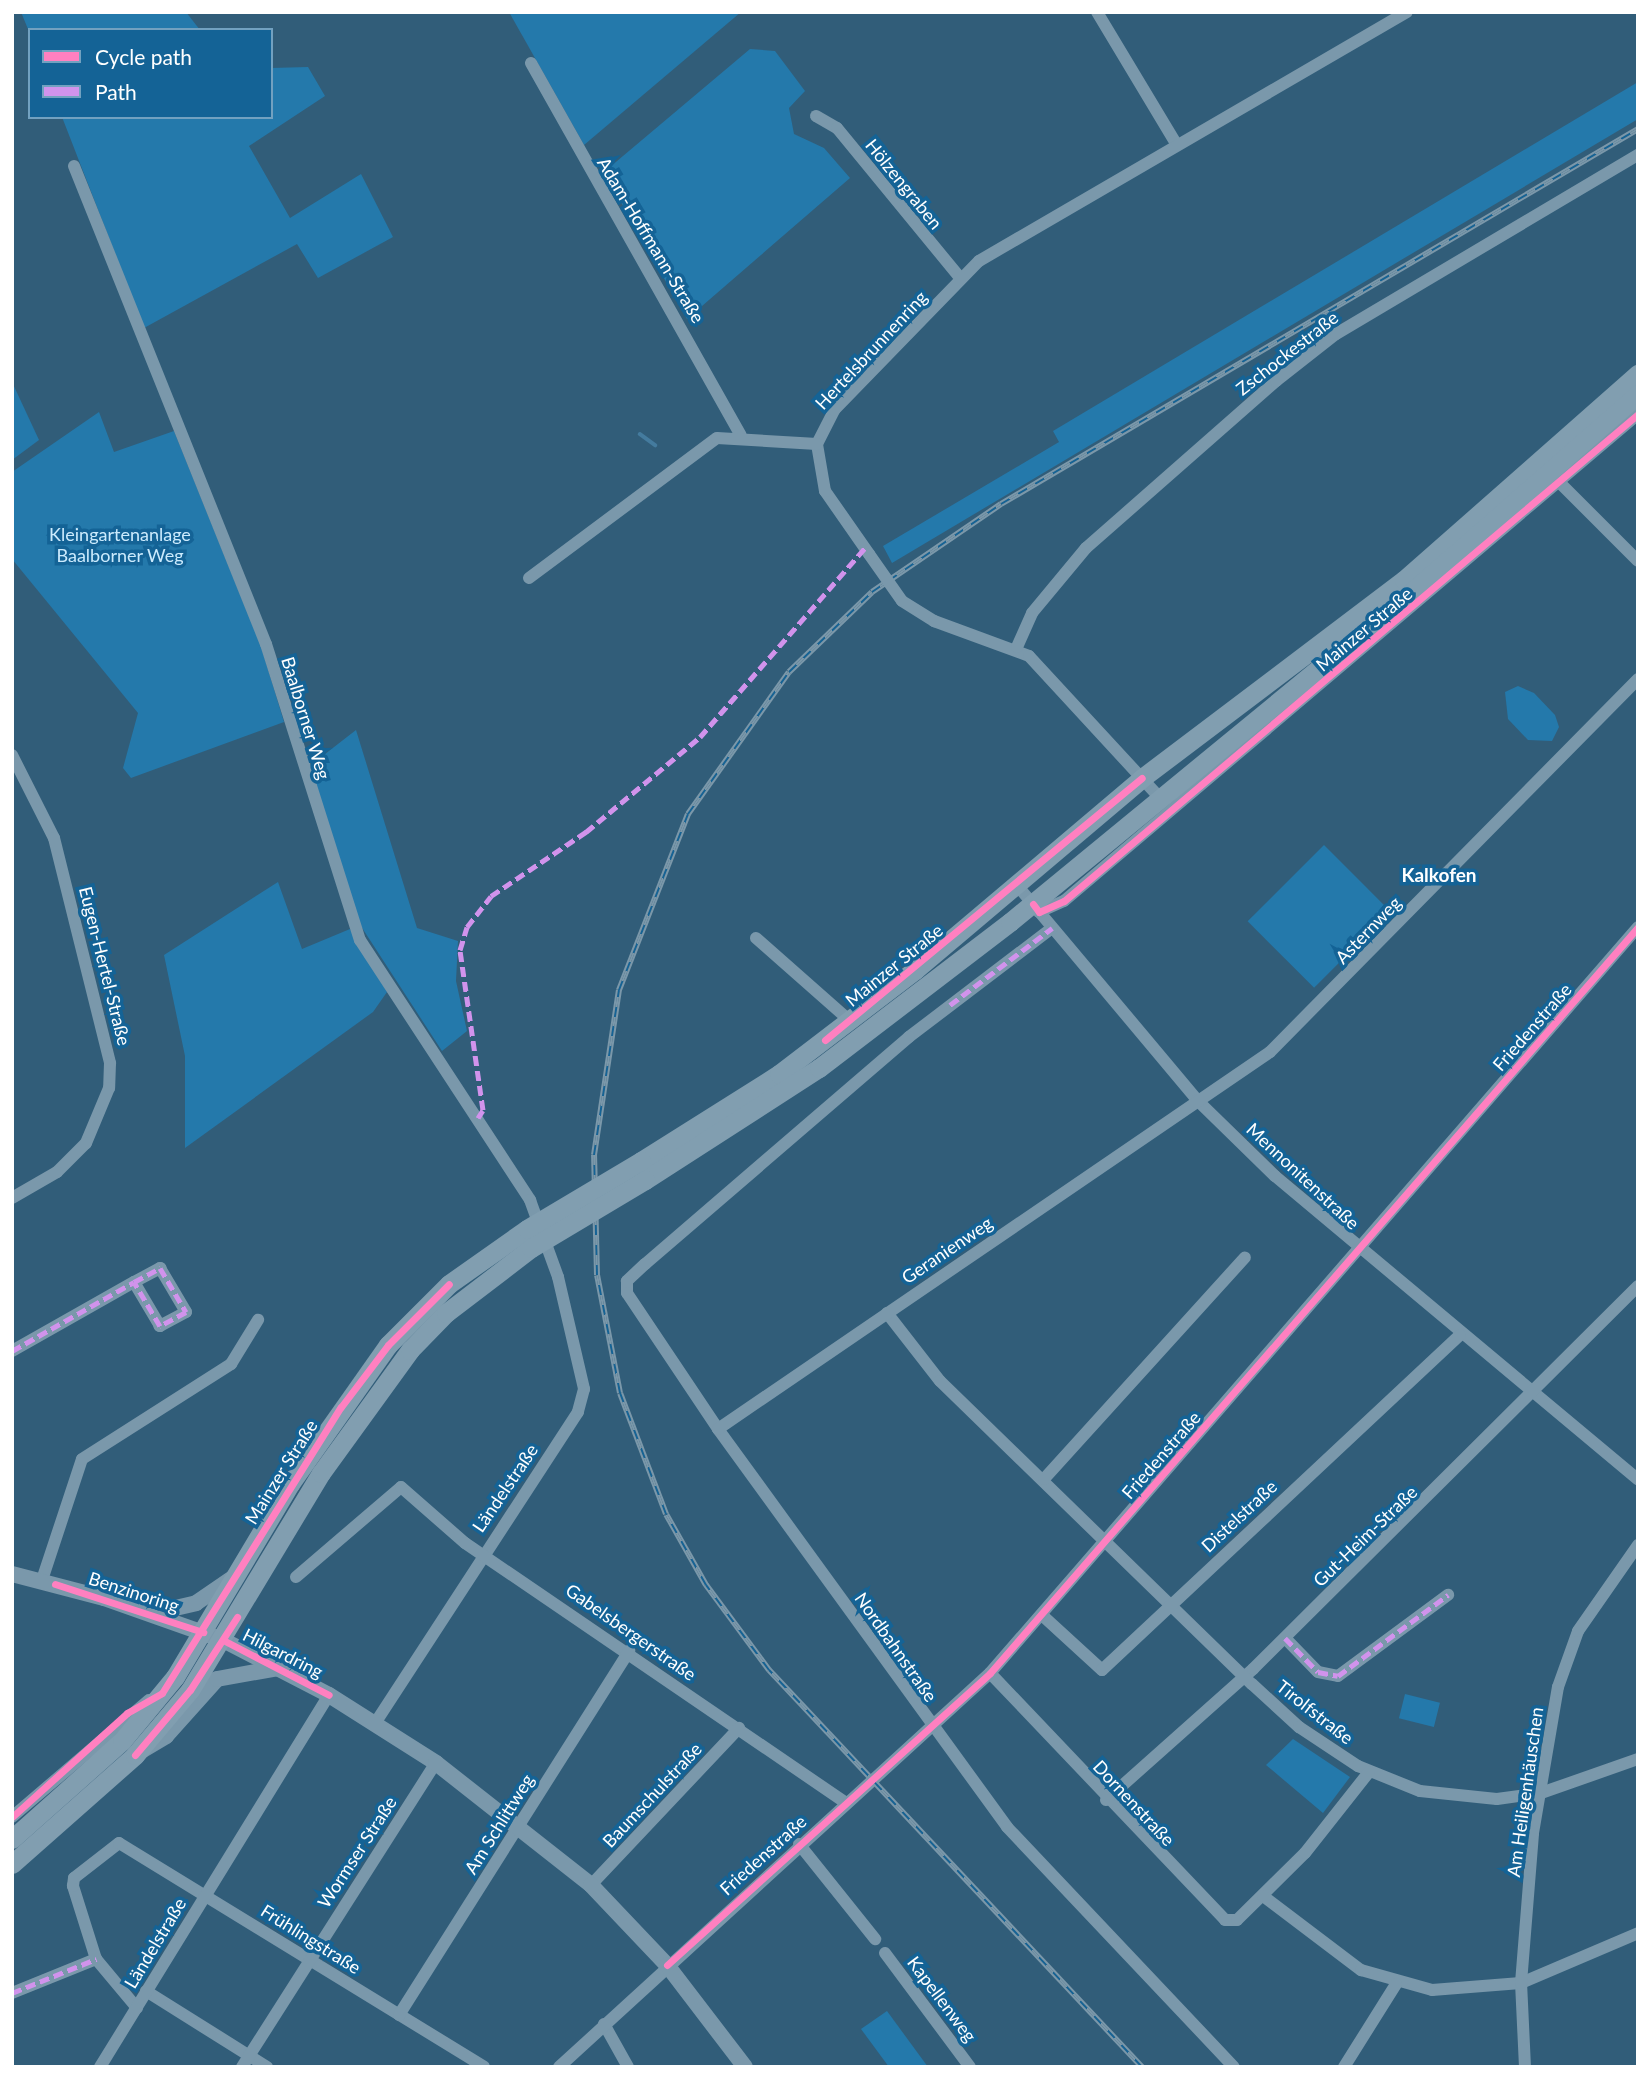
<!DOCTYPE html>
<meta charset="utf-8">
<style>
body{margin:0}
#map{position:relative;width:1650px;height:2079px;overflow:hidden;background:#315d79;font-family:Lato,sans-serif}
div>[style]{position:absolute}
[style*='--x']{left:calc(var(--x)*1px);top:calc(var(--y)*1px);width:calc(var(--w)*1px);rotate:calc(var(--a)*1deg)}
.green>*{inset:0;background:#2479ab;transform-origin:0 0}
.stream>*{height:3.5px;margin:-1.75px;padding:0 1.75px;transform-origin:1.75px;border-radius:1.75px;background:#447b9e}
.minor>*{height:12px;margin:-6px;padding:0 6px;transform-origin:6px;border-radius:6px;background:#7a98ab}
.tertiary>*{height:16px;margin:-8px;padding:0 8px;transform-origin:8px;border-radius:8px;background:#7a98ab}
.secondary>*{height:19px;margin:-9.5px;padding:0 9.5px;transform-origin:9.5px;border-radius:9.5px;background:#819eb0}
.rail>*{height:6px;margin-top:-3px;transform-origin:0;background:repeating-linear-gradient(90deg,#146396 0 10px,#7b98aa 0 20px);box-sizing:border-box;border-block:2px solid #7b98aa}
.minor-bridge>*{height:12px;margin:-6px;padding:0 6px;transform-origin:6px;border-radius:6px;background:#7a98ab}
.secondary-bridge>*{height:19px;margin:-9.5px;padding:0 9.5px;transform-origin:9.5px;border-radius:9.5px;background:#819eb0}
.quiet>*{height:5px;margin-top:-2.5px;transform-origin:0;background:repeating-linear-gradient(90deg,#d193ec 0 10px,transparent 0 15px)}
.cycleway>*{height:7px;margin:-3.5px;padding:0 3.5px;transform-origin:3.5px;border-radius:3.5px;background:#ff80c0}
span{translate:-50% -50%;white-space:nowrap;text-align:center;line-height:1.15;-webkit-text-stroke:7px #146396;paint-order:stroke}
.street-label{font-size:18px;color:#fff}
.park-label{font-size:18px;color:#ccebfd}
.neighbourhood-label{font-size:19px;color:#fff;font-weight:700}
.frame{position:absolute;inset:0;border:14px solid #fff;pointer-events:none}
.legend{position:absolute;left:28px;top:28px;width:245px;height:91px;box-sizing:border-box;background:#146396;border:2px solid #72a1c0;margin:0;padding:9px 12px;list-style:none;font-size:21px;color:#fff}
.legend li{display:flex;align-items:center;gap:14px;height:35px}
.legend b{width:35px;border:2px solid #72a1c0}
</style>
<div id="map">
<div class="green">
<div style="clip-path:polygon(21px 12px,186px 12px,200px 30px,30px 34px)"></div>
<div style="clip-path:polygon(509px 12px,741px 12px,584px 145px)"></div>
<div style="clip-path:polygon(750px 49px,775px 51px,805px 91px,789px 108px,794px 134px,824px 148px,850px 178px,687px 319px,604px 172px)"></div>
<div style="clip-path:polygon(308px 67px,325px 96px,249px 146px,290px 218px,361px 174px,393px 237px,318px 278px,297px 244px,144px 328px,62px 117px,271px 117px,271px 68px)"></div>
<div style="clip-path:polygon(1638px 82px,1638px 119px,892px 563px,883px 546px,1059px 442px,1053px 431px)"></div>
<div style="clip-path:polygon(12px 382px,39px 440px,12px 460px)"></div>
<div style="clip-path:polygon(99px 412px,114px 452px,174px 431px,261px 646px,284px 722px,131px 778px,123px 768px,138px 713px,12px 559px,12px 472px)"></div>
<div style="clip-path:polygon(1518px 686px,1534px 693px,1555px 715px,1559px 727px,1552px 741px,1528px 740px,1508px 719px,1505px 692px)"></div>
<div style="clip-path:polygon(356px 730px,417px 928px,458px 941px,456px 981px,467px 1031px,442px 1051px,355px 917px,307px 768px)"></div>
<div style="left:1324px;top:845px;width:94px;height:108px;rotate:45deg"></div>
<div style="clip-path:polygon(278px 882px,302px 949px,350px 929px,387px 992px,373px 1012px,185px 1148px,185px 1056px,164px 955px)"></div>
<div style="left:1405px;top:1694px;width:36px;height:25px;rotate:14deg"></div>
<div style="clip-path:polygon(1293px 1739px,1350px 1777px,1323px 1813px,1266px 1765px)"></div>
<div style="clip-path:polygon(887px 2011px,928px 2067px,889px 2067px,861px 2029px)"></div>
</div>
<div class="stream">
<div style="--x:640;--y:434;--w:19;--a:36"></div>
</div>
<div class="minor">
<div style="--x:1097;--y:12;--w:155;--a:59"></div>
<div style="--x:531;--y:63;--w:427;--a:60.6"></div>
<div style="--x:816;--y:116;--w:24;--a:30"></div>
<div style="--x:837;--y:128;--w:195;--a:50.6"></div>
<div style="--x:74;--y:166;--w:515;--a:68.12"></div>
<div style="--x:266;--y:644;--w:311;--a:72.4"></div>
<div style="--x:360;--y:940;--w:311;--a:56.8"></div>
<div style="--x:530;--y:1200;--w:82;--a:70"></div>
<div style="--x:558;--y:1277;--w:115;--a:76.9"></div>
<div style="--x:584;--y:1389;--w:24;--a:105"></div>
<div style="--x:578;--y:1412;--w:371;--a:123.1"></div>
<div style="--x:1555;--y:478;--w:117;--a:45"></div>
<div style="--x:869;--y:554;--w:77;--a:-124.9"></div>
<div style="--x:825;--y:491;--w:48;--a:-99.7"></div>
<div style="--x:817;--y:444;--w:38;--a:-63"></div>
<div style="--x:834;--y:410;--w:208;--a:-45.8"></div>
<div style="--x:979;--y:261;--w:495;--a:-30.2"></div>
<div style="--x:529;--y:578;--w:234;--a:-36.7"></div>
<div style="--x:717;--y:438;--w:100;--a:3.4"></div>
<div style="--x:902;--y:601;--w:38;--a:32"></div>
<div style="--x:934;--y:621;--w:101;--a:20.2"></div>
<div style="--x:1029;--y:656;--w:192;--a:47.3"></div>
<div style="--x:1017;--y:647;--w:37;--a:-66"></div>
<div style="--x:1032;--y:613;--w:85;--a:-50.3"></div>
<div style="--x:1086;--y:548;--w:253;--a:-41.3"></div>
<div style="--x:1276;--y:381;--w:76;--a:-38.1"></div>
<div style="--x:1336;--y:334;--w:351;--a:-30.7"></div>
<div style="--x:12;--y:755;--w:93;--a:63.2"></div>
<div style="--x:54;--y:838;--w:232;--a:76"></div>
<div style="--x:110;--y:1063;--w:25;--a:92"></div>
<div style="--x:109;--y:1088;--w:60;--a:112.7"></div>
<div style="--x:86;--y:1143;--w:41;--a:135"></div>
<div style="--x:57;--y:1172;--w:52;--a:150"></div>
<div style="--x:1016;--y:884;--w:282;--a:50"></div>
<div style="--x:1197;--y:1100;--w:109;--a:44.3"></div>
<div style="--x:1275;--y:1176;--w:473;--a:39.9"></div>
<div style="--x:1039;--y:912;--w:27;--a:-24"></div>
<div style="--x:1064;--y:901;--w:753;--a:-40.31"></div>
<div style="--x:1052;--y:928;--w:180;--a:142.7"></div>
<div style="--x:909;--y:1037;--w:348;--a:139.3"></div>
<div style="--x:645;--y:1264;--w:25;--a:137"></div>
<div style="--x:627;--y:1281;--w:12;--a:90"></div>
<div style="--x:627;--y:1293;--w:164;--a:56.2"></div>
<div style="--x:718;--y:1429;--w:492;--a:54"></div>
<div style="--x:1007;--y:1827;--w:330;--a:46.6"></div>
<div style="--x:756;--y:938;--w:125;--a:41.4"></div>
<div style="--x:887;--y:1313;--w:86;--a:52.1"></div>
<div style="--x:940;--y:1381;--w:435;--a:44.2"></div>
<div style="--x:1252;--y:1684;--w:64;--a:42.5"></div>
<div style="--x:1299;--y:1727;--w:71;--a:33.5"></div>
<div style="--x:1358;--y:1766;--w:67;--a:22"></div>
<div style="--x:1420;--y:1791;--w:77;--a:5.9"></div>
<div style="--x:1497;--y:1799;--w:44;--a:-7.8"></div>
<div style="--x:1541;--y:1793;--w:103;--a:-19.3"></div>
<div style="--x:12;--y:1351;--w:140;--a:-29.5"></div>
<div style="--x:134;--y:1282;--w:30;--a:-28"></div>
<div style="--x:160;--y:1268;--w:51;--a:59.4"></div>
<div style="--x:186;--y:1312;--w:30;--a:152"></div>
<div style="--x:160;--y:1326;--w:51;--a:-120.6"></div>
<div style="--x:718;--y:1429;--w:668;--a:-34.33"></div>
<div style="--x:1270;--y:1052;--w:524;--a:-45.39"></div>
<div style="--x:1044;--y:1479;--w:299;--a:-47.8"></div>
<div style="--x:296;--y:1577;--w:138;--a:-40.6"></div>
<div style="--x:401;--y:1487;--w:85;--a:41.2"></div>
<div style="--x:465;--y:1543;--w:460;--a:34.3"></div>
<div style="--x:42;--y:1580;--w:127;--a:-71.7"></div>
<div style="--x:82;--y:1459;--w:177;--a:-32.5"></div>
<div style="--x:231;--y:1364;--w:52;--a:-58.5"></div>
<div style="--x:1043;--y:1616;--w:80;--a:42.5"></div>
<div style="--x:1102;--y:1670;--w:490;--a:-43.1"></div>
<div style="--x:1285;--y:1638;--w:47;--a:45.9"></div>
<div style="--x:1318;--y:1672;--w:20;--a:11"></div>
<div style="--x:1338;--y:1676;--w:137;--a:-36.4"></div>
<div style="--x:990;--y:1673;--w:341;--a:46.4"></div>
<div style="--x:1225;--y:1920;--w:12;--a:0"></div>
<div style="--x:1237;--y:1920;--w:95;--a:-44.6"></div>
<div style="--x:1305;--y:1853;--w:103;--a:-51.7"></div>
<div style="--x:1106;--y:1800;--w:197;--a:-41.7"></div>
<div style="--x:1253;--y:1669;--w:543;--a:-44.85"></div>
<div style="--x:12;--y:1817;--w:180;--a:-40.5"></div>
<div style="--x:799;--y:1844;--w:122;--a:51.3"></div>
<div style="--x:591;--y:1885;--w:216;--a:-46.7"></div>
<div style="--x:1263;--y:1896;--w:123;--a:37.1"></div>
<div style="--x:1361;--y:1970;--w:74;--a:15.7"></div>
<div style="--x:1432;--y:1990;--w:89;--a:-4.5"></div>
<div style="--x:1521;--y:1983;--w:127;--a:-23.1"></div>
<div style="--x:885;--y:1953;--w:142;--a:53.3"></div>
<div style="--x:146;--y:1991;--w:143;--a:32.1"></div>
<div style="--x:12;--y:1993;--w:91;--a:-22"></div>
<div style="--x:137;--y:2008;--w:64;--a:-129.9"></div>
<div style="--x:96;--y:1959;--w:77;--a:-107.5"></div>
<div style="--x:73;--y:1886;--w:8;--a:-83"></div>
<div style="--x:74;--y:1878;--w:57;--a:-37.9"></div>
<div style="--x:119;--y:1843;--w:428;--a:31.5"></div>
<div style="--x:399;--y:2015;--w:431;--a:-57.7"></div>
<div style="--x:604;--y:2024;--w:49;--a:60.8"></div>
<div style="--x:100;--y:2067;--w:437;--a:-58.4"></div>
<div style="--x:242;--y:2067;--w:361;--a:-57.5"></div>
<div style="--x:559;--y:2067;--w:584;--a:-42.43"></div>
<div style="--x:990;--y:1673;--w:988;--a:-49.02"></div>
<div style="--x:1344;--y:2067;--w:98;--a:-57.9"></div>
<div style="--x:1525;--y:2067;--w:84;--a:-92.7"></div>
<div style="--x:1521;--y:1983;--w:150;--a:-85.4"></div>
<div style="--x:1533;--y:1833;--w:148;--a:-80.3"></div>
<div style="--x:1558;--y:1687;--w:59;--a:-70.3"></div>
<div style="--x:1578;--y:1631;--w:105;--a:-55.1"></div>
</div>
<div class="tertiary">
<div style="--x:12;--y:1574;--w:95;--a:14.6"></div>
<div style="--x:104;--y:1598;--w:126;--a:19.4"></div>
<div style="--x:223;--y:1640;--w:119;--a:27.4"></div>
<div style="--x:329;--y:1695;--w:127;--a:32.4"></div>
<div style="--x:436;--y:1763;--w:197;--a:38.2"></div>
<div style="--x:591;--y:1885;--w:110;--a:46.5"></div>
<div style="--x:667;--y:1965;--w:128;--a:52.6"></div>
<div style="--x:158;--y:1612;--w:39;--a:-13"></div>
<div style="--x:196;--y:1603;--w:42;--a:-34.4"></div>
<div style="--x:143;--y:1750;--w:27;--a:-31"></div>
<div style="--x:166;--y:1736;--w:76;--a:-48.2"></div>
<div style="--x:217;--y:1679;--w:62;--a:-10.2"></div>
</div>
<div class="secondary">
<div style="--x:641;--y:1161;--w:163;--a:-32.2"></div>
<div style="--x:779;--y:1074;--w:171;--a:-37.4"></div>
<div style="--x:915;--y:970;--w:297;--a:-40.2"></div>
<div style="--x:1142;--y:778;--w:328;--a:-37.1"></div>
<div style="--x:1404;--y:580;--w:312;--a:-41.4"></div>
<div style="--x:645;--y:1180;--w:207;--a:-32.8"></div>
<div style="--x:819;--y:1068;--w:240;--a:-37.4"></div>
<div style="--x:1010;--y:922;--w:522;--a:-39.4"></div>
<div style="--x:1413;--y:591;--w:299;--a:-41.2"></div>
<div style="--x:12;--y:1839;--w:147;--a:-41.7"></div>
<div style="--x:122;--y:1741;--w:83;--a:-50.4"></div>
<div style="--x:175;--y:1677;--w:225;--a:-59.2"></div>
<div style="--x:290;--y:1484;--w:170;--a:-54.8"></div>
<div style="--x:388;--y:1345;--w:86;--a:-45"></div>
<div style="--x:449;--y:1284;--w:95;--a:-35.2"></div>
<div style="--x:12;--y:1864;--w:164;--a:-41.5"></div>
<div style="--x:135;--y:1755;--w:85;--a:-49.8"></div>
<div style="--x:190;--y:1690;--w:253;--a:-58.9"></div>
<div style="--x:321;--y:1473;--w:152;--a:-54.1"></div>
<div style="--x:410;--y:1350;--w:52;--a:-45.8"></div>
<div style="--x:446;--y:1313;--w:107;--a:-37.4"></div>
</div>
<div class="rail">
<div style="--x:1142;--y:2067;--w:545;--a:-133.21"></div>
<div style="--x:769;--y:1670;--w:106;--a:-126.5"></div>
<div style="--x:706;--y:1585;--w:81;--a:-119.4"></div>
<div style="--x:666;--y:1514;--w:129;--a:-110.8"></div>
<div style="--x:620;--y:1393;--w:120;--a:-101"></div>
<div style="--x:597;--y:1275;--w:120;--a:-91.4"></div>
<div style="--x:594;--y:1155;--w:167;--a:-81.4"></div>
<div style="--x:619;--y:990;--w:189;--a:-68.6"></div>
<div style="--x:688;--y:814;--w:174;--a:-54.6"></div>
<div style="--x:789;--y:672;--w:115;--a:-43.9"></div>
<div style="--x:872;--y:592;--w:156;--a:-34.3"></div>
<div style="--x:1001;--y:504;--w:739;--a:-30.49"></div>
</div>
<div class="minor-bridge">
<div style="--x:869;--y:554;--w:57;--a:54.9"></div>
</div>
<div class="secondary-bridge">
<div style="--x:527;--y:1229;--w:133;--a:-30.8"></div>
<div style="--x:531;--y:1248;--w:133;--a:-30.8"></div>
</div>
<div class="quiet">
<div style="--x:950;--y:1005;--w:128;--a:-37"></div>
<div style="--x:478;--y:1118;--w:9;--a:-58"></div>
<div style="--x:483;--y:1110;--w:162;--a:-98.2"></div>
<div style="--x:460;--y:950;--w:24;--a:-73"></div>
<div style="--x:467;--y:927;--w:39;--a:-52"></div>
<div style="--x:491;--y:896;--w:115;--a:-34"></div>
<div style="--x:586;--y:832;--w:148;--a:-39.8"></div>
<div style="--x:700;--y:737;--w:251;--a:-48.9"></div>
<div style="--x:12;--y:1351;--w:140;--a:-29.5"></div>
<div style="--x:134;--y:1282;--w:30;--a:-28"></div>
<div style="--x:160;--y:1268;--w:51;--a:59.4"></div>
<div style="--x:186;--y:1312;--w:30;--a:152"></div>
<div style="--x:160;--y:1326;--w:51;--a:-120.6"></div>
<div style="--x:1285;--y:1638;--w:47;--a:45.9"></div>
<div style="--x:1318;--y:1672;--w:20;--a:11"></div>
<div style="--x:1338;--y:1676;--w:137;--a:-36.4"></div>
<div style="--x:12;--y:1993;--w:91;--a:-22"></div>
</div>
<div class="cycleway">
<div style="--x:1033;--y:904;--w:10;--a:53"></div>
<div style="--x:1039;--y:912;--w:27;--a:-24"></div>
<div style="--x:1064;--y:901;--w:753;--a:-40.31"></div>
<div style="--x:825;--y:1040;--w:411;--a:-39.6"></div>
<div style="--x:55;--y:1584;--w:156;--a:18"></div>
<div style="--x:223;--y:1640;--w:119;--a:27.4"></div>
<div style="--x:135;--y:1755;--w:85;--a:-49.8"></div>
<div style="--x:190;--y:1690;--w:87;--a:-57.2"></div>
<div style="--x:12;--y:1817;--w:155;--a:-42.1"></div>
<div style="--x:127;--y:1713;--w:40;--a:-29.7"></div>
<div style="--x:162;--y:1693;--w:337;--a:-58"></div>
<div style="--x:341;--y:1407;--w:78;--a:-52.8"></div>
<div style="--x:388;--y:1345;--w:86;--a:-45"></div>
<div style="--x:667;--y:1965;--w:435;--a:-42.1"></div>
<div style="--x:990;--y:1673;--w:988;--a:-49.02"></div>
</div>
<div class="street-label">
<span style="left:904px;top:184px;rotate:51deg">Hölzengraben</span>
<span style="left:651px;top:240px;rotate:59deg">Adam-Hoffmann-Straße</span>
<span style="left:871px;top:350px;rotate:-47deg">Hertelsbrunnenring</span>
<span style="left:1287px;top:353px;rotate:-38deg">Zschockestraße</span>
<span style="left:1364px;top:629px;rotate:-40deg">Mainzer Straße</span>
<span style="left:306px;top:718px;rotate:73deg">Baalborner Weg</span>
<span style="left:1368px;top:930px;rotate:-46deg">Asternweg</span>
<span style="left:894px;top:965px;rotate:-39deg">Mainzer Straße</span>
<span style="left:105px;top:966px;rotate:76deg">Eugen-Hertel-Straße</span>
<span style="left:1532px;top:1027px;rotate:-49deg">Friedenstraße</span>
<span style="left:1303px;top:1176px;rotate:43deg">Mennonitenstraße</span>
<span style="left:947px;top:1250px;rotate:-34deg">Geranienweg</span>
<span style="left:1161px;top:1455px;rotate:-49deg">Friedenstraße</span>
<span style="left:281px;top:1472px;rotate:-58deg">Mainzer Straße</span>
<span style="left:505px;top:1488px;rotate:-56deg">Ländelstraße</span>
<span style="left:1239px;top:1516px;rotate:-43deg">Distelstraße</span>
<span style="left:1365px;top:1536px;rotate:-44deg">Gut-Heim-Straße</span>
<span style="left:134px;top:1592px;rotate:18deg">Benzinoring</span>
<span style="left:631px;top:1632px;rotate:35deg">Gabelsbergerstraße</span>
<span style="left:896px;top:1647px;rotate:55deg">Nordbahnstraße</span>
<span style="left:283px;top:1653px;rotate:27deg">Hilgardring</span>
<span style="left:1315px;top:1712px;rotate:38deg">Tirolfstraße</span>
<span style="left:1525px;top:1792px;rotate:-82deg">Am Heiligenhäuschen</span>
<span style="left:652px;top:1795px;rotate:-47deg">Baumschulstraße</span>
<span style="left:1134px;top:1803px;rotate:47deg">Dornenstraße</span>
<span style="left:499px;top:1824px;rotate:-58deg">Am Schlittweg</span>
<span style="left:357px;top:1852px;rotate:-57deg">Wormser Straße</span>
<span style="left:763px;top:1855px;rotate:-42deg">Friedenstraße</span>
<span style="left:311px;top:1939px;rotate:32deg">Frühlingstraße</span>
<span style="left:155px;top:1943px;rotate:-59deg">Ländelstraße</span>
<span style="left:942px;top:1999px;rotate:53deg">Kapellenweg</span>
</div>
<div class="park-label">
<span style="left:120px;top:545px">Kleingartenanlage<br>Baalborner Weg</span>
</div>
<div class="neighbourhood-label">
<span style="left:1439px;top:875px">Kalkofen</span>
</div>
<div class="frame"></div>
<ul class="legend">
<li><b style="height:9px;background:#ff80c0"></b>Cycle path</li>
<li><b style="height:9px;background:#d193ec"></b>Path</li>
</ul>
</div>
